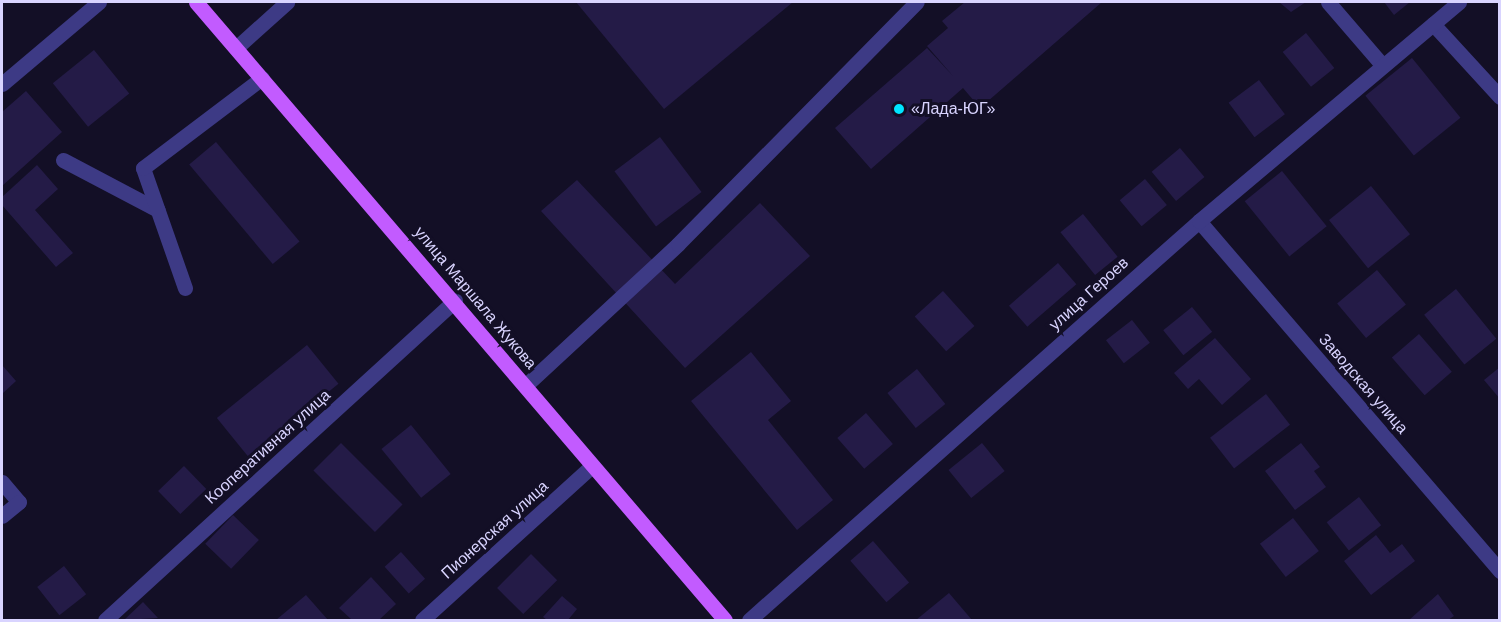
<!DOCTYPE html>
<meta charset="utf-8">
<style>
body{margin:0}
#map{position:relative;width:1501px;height:622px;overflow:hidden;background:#130f26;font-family:Helvetica,sans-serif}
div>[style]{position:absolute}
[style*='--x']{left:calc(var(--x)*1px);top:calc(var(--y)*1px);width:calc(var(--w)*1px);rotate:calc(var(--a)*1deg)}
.building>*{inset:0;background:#241b47;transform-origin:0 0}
.minor>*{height:15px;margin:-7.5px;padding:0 7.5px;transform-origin:7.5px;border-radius:7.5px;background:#3d3a85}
.major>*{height:15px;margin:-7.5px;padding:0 7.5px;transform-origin:7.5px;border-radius:7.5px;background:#c25bff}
.dots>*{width:16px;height:16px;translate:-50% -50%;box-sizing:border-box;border:3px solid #130f26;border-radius:50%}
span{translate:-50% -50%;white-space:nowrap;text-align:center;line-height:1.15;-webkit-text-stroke:6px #130f26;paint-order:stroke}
.poi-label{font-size:16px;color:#d9d4ff}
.left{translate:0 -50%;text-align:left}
.street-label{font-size:16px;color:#d9d4ff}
.frame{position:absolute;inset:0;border:3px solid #d9d4ff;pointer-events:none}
</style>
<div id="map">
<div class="building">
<div style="clip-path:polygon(576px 2px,793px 2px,664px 109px)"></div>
<div style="clip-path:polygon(965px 2px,1102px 2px,980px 108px,963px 88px,871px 169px,835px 128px,927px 48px,953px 76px,927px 46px,948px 28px,942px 21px)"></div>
<div style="clip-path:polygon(1279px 2px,1306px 2px,1291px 12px)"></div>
<div style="clip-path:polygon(1384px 2px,1410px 2px,1394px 15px)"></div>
<div style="left:1306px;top:33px;width:45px;height:30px;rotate:51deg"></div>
<div style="left:94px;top:50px;width:56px;height:53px;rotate:51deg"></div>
<div style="left:1412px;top:58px;width:77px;height:60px;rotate:51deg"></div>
<div style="left:1259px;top:80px;width:43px;height:38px;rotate:53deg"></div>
<div style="clip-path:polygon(26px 91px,62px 132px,2px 186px,2px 112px)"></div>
<div style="left:660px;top:137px;width:69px;height:57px;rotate:53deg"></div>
<div style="left:216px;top:142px;width:130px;height:35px;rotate:50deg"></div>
<div style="left:1180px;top:148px;width:38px;height:37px;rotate:50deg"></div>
<div style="clip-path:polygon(37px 165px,58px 189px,35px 210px,73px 253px,56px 267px,2px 205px,2px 197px)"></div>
<div style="left:1282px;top:171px;width:71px;height:48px;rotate:51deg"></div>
<div style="left:1145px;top:179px;width:34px;height:33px;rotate:50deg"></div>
<div style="clip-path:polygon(577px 180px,675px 284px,760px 203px,810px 256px,685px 368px,541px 211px)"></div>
<div style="left:1371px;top:186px;width:62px;height:54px;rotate:51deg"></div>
<div style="left:1083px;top:214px;width:55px;height:29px;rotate:51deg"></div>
<div style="left:1058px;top:263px;width:28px;height:65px;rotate:49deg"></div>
<div style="left:1377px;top:270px;width:45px;height:52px;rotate:50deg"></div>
<div style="left:1456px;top:289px;width:64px;height:41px;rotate:51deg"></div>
<div style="left:943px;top:291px;width:47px;height:38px;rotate:48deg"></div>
<div style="left:1192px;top:307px;width:32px;height:37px;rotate:51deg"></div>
<div style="left:1132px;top:320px;width:29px;height:33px;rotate:52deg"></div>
<div style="left:1419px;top:334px;width:50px;height:36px;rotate:49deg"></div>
<div style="clip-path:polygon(1215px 338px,1251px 379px,1222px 405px,1199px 379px,1188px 389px,1174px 373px)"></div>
<div style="left:307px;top:345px;width:50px;height:116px;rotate:51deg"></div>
<div style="clip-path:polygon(751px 352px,791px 401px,768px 420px,833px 500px,797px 530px,691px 401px)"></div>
<div style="clip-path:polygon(2px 365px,16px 381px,2px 394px)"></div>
<div style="clip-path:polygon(1500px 367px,1500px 399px,1484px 380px)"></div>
<div style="left:917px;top:369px;width:45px;height:38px;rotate:51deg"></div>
<div style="left:1266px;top:394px;width:39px;height:71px;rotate:52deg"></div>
<div style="left:866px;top:413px;width:41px;height:38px;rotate:49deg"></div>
<div style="left:411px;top:425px;width:63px;height:38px;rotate:51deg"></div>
<div style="left:341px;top:443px;width:87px;height:39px;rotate:45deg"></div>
<div style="left:982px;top:443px;width:36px;height:43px;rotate:51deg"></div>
<div style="clip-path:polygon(1301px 443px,1320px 467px,1314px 471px,1326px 487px,1295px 510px,1265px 471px)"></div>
<div style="left:184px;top:466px;width:32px;height:36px;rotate:46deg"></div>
<div style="left:1359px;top:497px;width:36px;height:41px;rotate:52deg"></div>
<div style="left:233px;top:515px;width:36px;height:40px;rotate:44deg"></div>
<div style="left:1293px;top:518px;width:42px;height:42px;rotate:52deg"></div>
<div style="clip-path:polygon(1376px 535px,1390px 553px,1402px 544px,1415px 561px,1371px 595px,1344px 561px)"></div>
<div style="left:873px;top:541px;width:55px;height:30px;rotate:49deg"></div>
<div style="left:401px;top:552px;width:36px;height:22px;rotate:48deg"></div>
<div style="left:531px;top:554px;width:37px;height:48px;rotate:45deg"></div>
<div style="left:64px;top:566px;width:36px;height:34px;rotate:52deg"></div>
<div style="clip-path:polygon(371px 577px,396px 604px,379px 620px,352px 620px,339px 608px)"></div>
<div style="clip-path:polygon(949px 593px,972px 620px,916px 620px)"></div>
<div style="clip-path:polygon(1438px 594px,1454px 616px,1448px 620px,1409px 620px)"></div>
<div style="clip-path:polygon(306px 595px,328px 620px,276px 620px)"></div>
<div style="clip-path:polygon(562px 596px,577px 609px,568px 620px,547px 620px,543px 617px)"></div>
<div style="clip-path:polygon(143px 602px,158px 618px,124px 620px)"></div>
</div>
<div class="minor">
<div style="--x:1328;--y:2;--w:84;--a:49.3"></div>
<div style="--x:1433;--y:24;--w:99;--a:47.5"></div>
<div style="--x:236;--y:48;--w:69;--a:-42"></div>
<div style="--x:2;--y:84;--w:127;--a:-40.2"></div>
<div style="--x:63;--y:160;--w:107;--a:27.8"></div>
<div style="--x:1199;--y:221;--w:462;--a:49.3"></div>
<div style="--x:185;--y:288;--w:127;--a:-109.3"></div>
<div style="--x:143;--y:168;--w:149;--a:-37.1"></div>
<div style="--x:526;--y:385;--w:207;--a:-42.8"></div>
<div style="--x:678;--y:244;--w:340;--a:-45.4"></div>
<div style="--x:2;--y:482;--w:26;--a:50"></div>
<div style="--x:19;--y:502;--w:22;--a:141"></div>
<div style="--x:105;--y:620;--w:474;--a:-42.4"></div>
<div style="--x:422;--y:620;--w:229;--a:-42.2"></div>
<div style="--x:749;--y:620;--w:601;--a:-41.56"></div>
<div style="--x:1199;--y:221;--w:340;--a:-40.1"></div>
</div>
<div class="major">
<div style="--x:196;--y:2;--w:813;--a:49.44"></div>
</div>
<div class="dots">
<div style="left:899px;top:109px;background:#00e5ff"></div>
</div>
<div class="poi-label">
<span class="left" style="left:911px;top:109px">«Лада-ЮГ»</span>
</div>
<div class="street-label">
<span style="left:1089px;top:294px;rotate:-42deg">улица Героев</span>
<span style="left:475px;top:298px;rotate:50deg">улица Маршала Жукова</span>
<span style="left:1363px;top:384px;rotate:49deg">Заводская улица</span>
<span style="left:268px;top:447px;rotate:-42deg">Кооперативная улица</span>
<span style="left:495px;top:530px;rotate:-42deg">Пионерская улица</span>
</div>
<div class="frame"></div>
</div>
